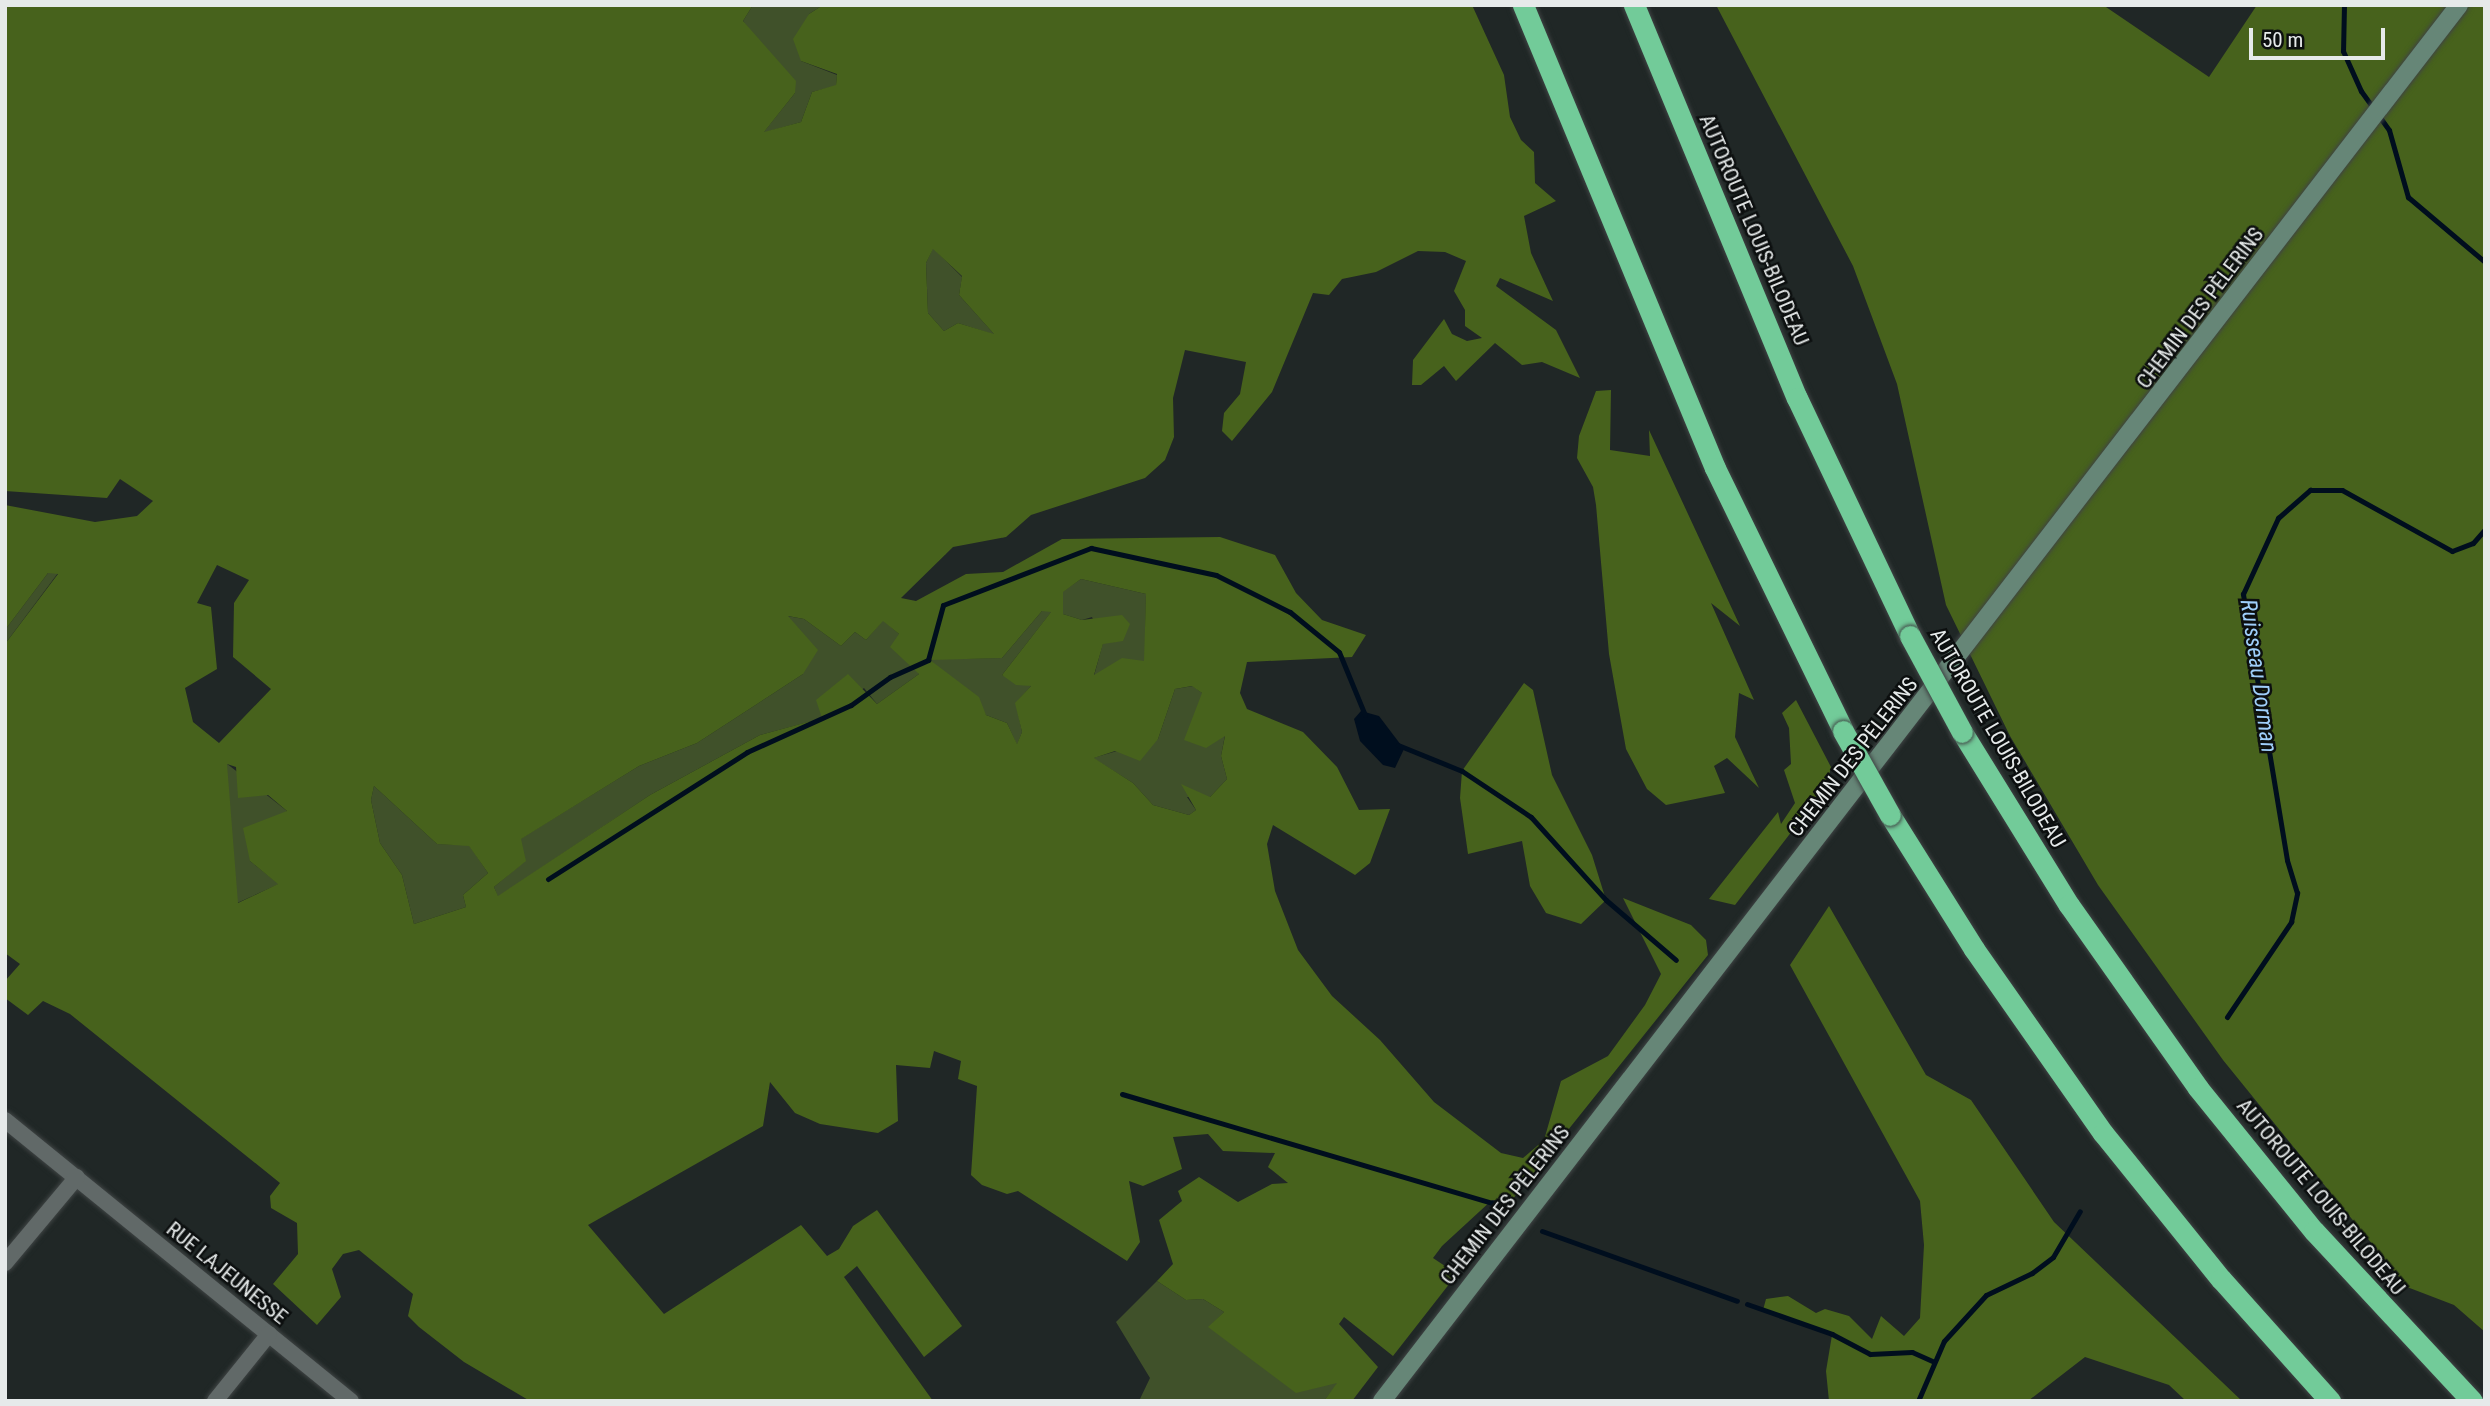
<!DOCTYPE html>
<meta charset="utf-8">
<style>
body{margin:0}
#map{position:relative;width:2490px;height:1406px;overflow:hidden;background:#202726;font-family:"Roboto Condensed",sans-serif}
div>[style]{position:absolute}
[style*='--x']{left:calc(var(--x)*1px);top:calc(var(--y)*1px);width:calc(var(--w)*1px);rotate:calc(var(--a)*1deg)}
.green>*{inset:0;background:#40512a}
.forest>*{inset:0;background:#47621c}
.water>*{inset:0;background:#000e1e}
.stream>*{height:5px;margin:-2.5px;padding:0 2.5px;transform-origin:2.5px;border-radius:2.5px;background:#000e1e}
.roads{filter:drop-shadow(0 0 2px #3f4444) drop-shadow(0 0 2px #3f4444)}
.street>*{height:16px;margin:-8px;padding:0 8px;transform-origin:8px;border-radius:8px;background:#616968}
.secondary>*{height:18px;margin:-9px;padding:0 9px;transform-origin:9px;border-radius:9px;background:#668677}
.highway>*{height:21px;margin:-10.5px;padding:0 10.5px;transform-origin:10.5px;border-radius:10.5px;background:#72cb99}
.bridges{filter:drop-shadow(0 0 2px #3f4444) drop-shadow(0 0 2px #3f4444)}
.highway-bridge>*{height:21px;margin:-10.5px;padding:0 10.5px;transform-origin:10.5px;border-radius:10.5px;background:#72cb99}
span{translate:-50% -50%;white-space:nowrap;text-align:center;line-height:1.15;-webkit-text-stroke:5px #0c0f0f;paint-order:stroke}
.street-label{font-size:21px;color:#e6eaea}
.water-label{font-size:23px;color:#9fcffa;font-style:italic}
.frame{position:absolute;inset:0;border:7px solid #e6eaea;pointer-events:none}
.scale{position:absolute;left:2249px;top:28px;width:136px;height:32px;box-sizing:border-box;border:4px solid #e6eaea;border-top:0;padding-left:9px;font-size:21px;line-height:24px;white-space:nowrap;color:#e6eaea;-webkit-text-stroke:5px #0c0f0f;paint-order:stroke}
</style>
<div id="map">
<div class="green">
<div style="clip-path:polygon(753px 5px,823px 5px,809px 14px,801px 61px,837px 75px,836px 86px,812px 92px,801px 122px,763px 133px,795px 93px,743px 21px)"></div>
<div style="clip-path:polygon(933px 248px,962px 277px,959px 295px,995px 335px,958px 323px,944px 331px,928px 313px,926px 263px)"></div>
<div style="clip-path:polygon(48px 573px,58px 573px,5px 644px,5px 630px)"></div>
<div style="clip-path:polygon(1081px 579px,1146px 594px,1145px 661px,1094px 676px,1103px 643px,1092px 617px,1082px 620px,1063px 614px,1062px 592px)"></div>
<div style="clip-path:polygon(1042px 611px,1052px 611px,1002px 675px,1031px 686px,1016px 703px,1022px 732px,1017px 745px,1007px 723px,986px 715px,929px 659px,1002px 658px)"></div>
<div style="clip-path:polygon(787px 616px,804px 619px,841px 646px,855px 632px,866px 640px,883px 620px,899px 634px,919px 674px,877px 704px,864px 688px,823px 718px,760px 735px,650px 795px,498px 897px,494px 887px,525px 861px,520px 839px,639px 766px,697px 743px,803px 674px)"></div>
<div style="clip-path:polygon(1193px 686px,1202px 693px,1225px 735px,1221px 756px,1227px 779px,1210px 797px,1187px 797px,1196px 810px,1189px 815px,1153px 805px,1133px 783px,1093px 758px,1158px 739px,1175px 689px)"></div>
<div style="clip-path:polygon(226px 763px,287px 811px,250px 861px,279px 884px,237px 903px)"></div>
<div style="clip-path:polygon(374px 786px,437px 844px,469px 845px,488px 873px,463px 895px,466px 907px,414px 924px,402px 875px,380px 843px,371px 800px)"></div>
<div style="clip-path:polygon(1157px 1281px,1186px 1300px,1203px 1299px,1224px 1312px,1209px 1327px,1339px 1382px,1324px 1401px,1139px 1401px,1150px 1378px,1116px 1322px)"></div>
</div>
<div class="forest">
<div style="clip-path:polygon(evenodd,5px 5px,753px 5px,743px 21px,796px 81px,795px 93px,764px 132px,801px 122px,812px 92px,836px 85px,837px 74px,801px 61px,793px 39px,809px 14px,823px 5px,1472px 5px,1504px 75px,1510px 117px,1521px 140px,1534px 152px,1535px 183px,1556px 201px,1524px 216px,1531px 253px,1553px 301px,1500px 278px,1496px 286px,1556px 330px,1580px 378px,1542px 362px,1522px 365px,1495px 343px,1456px 381px,1444px 366px,1421px 385px,1412px 385px,1413px 360px,1444px 319px,1452px 334px,1467px 341px,1482px 338px,1465px 326px,1465px 310px,1454px 291px,1466px 261px,1445px 252px,1418px 251px,1376px 272px,1342px 279px,1329px 295px,1313px 293px,1272px 392px,1232px 441px,1222px 431px,1224px 413px,1240px 394px,1246px 362px,1185px 350px,1173px 398px,1174px 437px,1165px 460px,1145px 478px,1031px 515px,1006px 537px,953px 547px,901px 598px,916px 601px,966px 574px,1003px 572px,1062px 539px,1220px 537px,1275px 555px,1296px 593px,1322px 620px,1366px 635px,1352px 657px,1247px 662px,1240px 693px,1247px 709px,1303px 732px,1337px 767px,1359px 810px,1390px 809px,1370px 863px,1355px 875px,1273px 825px,1267px 844px,1275px 891px,1298px 950px,1332px 996px,1380px 1040px,1434px 1102px,1501px 1153px,1523px 1158px,1544px 1140px,1561px 1081px,1608px 1056px,1645px 1005px,1661px 974px,1623px 898px,1691px 925px,1706px 940px,1708px 955px,1512px 1200px,1492px 1200px,1442px 1246px,1433px 1258px,1457px 1274px,1393px 1356px,1344px 1317px,1339px 1324px,1378px 1367px,1352px 1401px,1324px 1401px,1337px 1383px,1296px 1393px,1208px 1327px,1224px 1312px,1203px 1299px,1186px 1300px,1157px 1281px,1173px 1264px,1159px 1220px,1182px 1201px,1178px 1191px,1199px 1177px,1238px 1202px,1272px 1184px,1288px 1183px,1268px 1167px,1275px 1153px,1223px 1151px,1208px 1134px,1173px 1137px,1182px 1169px,1143px 1186px,1129px 1181px,1140px 1242px,1127px 1261px,1018px 1191px,1007px 1194px,982px 1185px,971px 1175px,977px 1086px,958px 1079px,961px 1061px,934px 1051px,930px 1068px,896px 1065px,898px 1121px,878px 1133px,820px 1124px,795px 1113px,770px 1082px,763px 1126px,588px 1225px,664px 1314px,801px 1225px,827px 1256px,839px 1249px,853px 1226px,877px 1210px,962px 1326px,924px 1357px,857px 1266px,844px 1277px,933px 1401px,530px 1401px,464px 1362px,419px 1327px,408px 1316px,413px 1294px,359px 1250px,343px 1254px,332px 1269px,341px 1297px,317px 1325px,273px 1284px,298px 1254px,297px 1223px,271px 1208px,270px 1196px,280px 1183px,70px 1014px,43px 1001px,28px 1015px,5px 998px,5px 981px,20px 964px,5px 953px,5px 644px,58px 574px,48px 573px,5px 630px,5px 505px,95px 522px,137px 516px,153px 501px,120px 479px,107px 498px,5px 491px,5px 5px,933px 249px,962px 276px,959px 295px,994px 334px,958px 323px,944px 331px,928px 313px,926px 263px,933px 249px,5px 5px,217px 565px,249px 580px,234px 603px,233px 657px,271px 689px,219px 743px,193px 722px,185px 688px,217px 669px,211px 607px,197px 603px,217px 565px,5px 5px,1081px 579px,1146px 594px,1144px 661px,1122px 658px,1094px 675px,1103px 644px,1123px 641px,1130px 624px,1122px 615px,1082px 620px,1063px 614px,1063px 592px,1081px 579px,5px 5px,1042px 611px,1051px 612px,1002px 675px,1016px 685px,1031px 686px,1015px 703px,1022px 732px,1017px 744px,1007px 723px,986px 715px,979px 697px,930px 660px,1002px 658px,1042px 611px,5px 5px,788px 616px,804px 619px,841px 646px,855px 632px,866px 640px,883px 621px,899px 634px,890px 647px,919px 674px,877px 704px,848px 674px,816px 700px,822px 718px,760px 735px,650px 795px,498px 896px,494px 887px,526px 861px,521px 839px,639px 766px,697px 743px,803px 674px,818px 650px,788px 616px,5px 5px,1192px 686px,1202px 693px,1184px 740px,1206px 748px,1225px 736px,1221px 756px,1227px 779px,1210px 797px,1181px 784px,1196px 810px,1189px 815px,1153px 805px,1133px 783px,1094px 758px,1115px 751px,1140px 761px,1158px 739px,1175px 689px,1192px 686px,5px 5px,227px 764px,236px 767px,238px 798px,268px 795px,287px 811px,243px 828px,250px 861px,278px 884px,238px 903px,227px 764px,5px 5px,374px 786px,437px 844px,469px 846px,488px 873px,463px 895px,466px 907px,414px 924px,402px 875px,380px 843px,371px 800px,374px 786px)"></div>
<div style="clip-path:polygon(1716px 5px,2103px 5px,2209px 77px,2257px 5px,2485px 5px,2485px 1332px,2454px 1305px,2407px 1287px,2223px 1060px,2098px 885px,2010px 736px,1946px 605px,1897px 384px,1853px 266px)"></div>
<div style="clip-path:polygon(1611px 390px,1610px 450px,1650px 456px,1649px 430px,1740px 626px,1711px 603px,1754px 700px,1739px 693px,1735px 737px,1759px 788px,1727px 758px,1714px 766px,1725px 793px,1666px 805px,1647px 789px,1626px 749px,1609px 654px,1596px 505px,1593px 487px,1577px 458px,1579px 436px,1596px 391px)"></div>
<div style="clip-path:polygon(1524px 683px,1533px 690px,1552px 775px,1592px 855px,1606px 900px,1581px 924px,1546px 913px,1530px 886px,1522px 841px,1468px 854px,1460px 798px,1462px 771px)"></div>
<div style="clip-path:polygon(1796px 700px,1831px 767px,1826px 787px,1735px 905px,1709px 899px,1778px 812px,1781px 824px,1795px 803px,1784px 770px,1791px 764px,1789px 728px,1782px 713px)"></div>
<div style="clip-path:polygon(1829px 906px,1926px 1075px,1971px 1100px,2054px 1222px,2242px 1401px,2186px 1401px,2169px 1385px,2085px 1357px,2028px 1401px,1829px 1401px,1826px 1371px,1832px 1335px,1763px 1310px,1766px 1299px,1788px 1296px,1816px 1313px,1825px 1309px,1849px 1316px,1872px 1339px,1881px 1316px,1904px 1336px,1920px 1318px,1924px 1245px,1920px 1201px,1790px 965px)"></div>
</div>
<div class="water">
<div style="clip-path:polygon(1361px 711px,1379px 716px,1404px 749px,1395px 768px,1383px 765px,1360px 741px,1354px 719px)"></div>
</div>
<div class="stream">
<div style="--x:2344;--y:5;--w:46;--a:91.2"></div>
<div style="--x:2343;--y:51;--w:44;--a:65.8"></div>
<div style="--x:2361;--y:91;--w:48;--a:54.3"></div>
<div style="--x:2389;--y:130;--w:70;--a:74.2"></div>
<div style="--x:2408;--y:197;--w:101;--a:40.2"></div>
<div style="--x:1398;--y:745;--w:69;--a:22.1"></div>
<div style="--x:1462;--y:771;--w:83;--a:33.7"></div>
<div style="--x:1531;--y:817;--w:112;--a:47.9"></div>
<div style="--x:1606;--y:900;--w:92;--a:40.6"></div>
<div style="--x:548;--y:879;--w:236;--a:-32.5"></div>
<div style="--x:747;--y:752;--w:114;--a:-24.3"></div>
<div style="--x:851;--y:705;--w:48;--a:-35.7"></div>
<div style="--x:890;--y:677;--w:42;--a:-24.1"></div>
<div style="--x:928;--y:660;--w:57;--a:-74.7"></div>
<div style="--x:943;--y:605;--w:159;--a:-21.1"></div>
<div style="--x:1091;--y:548;--w:128;--a:12.2"></div>
<div style="--x:1216;--y:575;--w:83;--a:26.6"></div>
<div style="--x:1290;--y:612;--w:63;--a:39.2"></div>
<div style="--x:1339;--y:652;--w:68;--a:67.6"></div>
<div style="--x:2227;--y:1017;--w:115;--a:-56"></div>
<div style="--x:2291;--y:922;--w:30;--a:-78"></div>
<div style="--x:2297;--y:893;--w:34;--a:-107"></div>
<div style="--x:2287;--y:860;--w:270;--a:-99.4"></div>
<div style="--x:2243;--y:594;--w:84;--a:-65.3"></div>
<div style="--x:2278;--y:518;--w:43;--a:-41.2"></div>
<div style="--x:2310;--y:490;--w:32;--a:0"></div>
<div style="--x:2342;--y:490;--w:126;--a:29"></div>
<div style="--x:2452;--y:551;--w:22;--a:-21"></div>
<div style="--x:2473;--y:543;--w:18;--a:-49"></div>
<div style="--x:1122;--y:1094;--w:390;--a:16.4"></div>
<div style="--x:1542;--y:1231;--w:207;--a:19.7"></div>
<div style="--x:1747;--y:1304;--w:90;--a:19.4"></div>
<div style="--x:1832;--y:1334;--w:43;--a:27.8"></div>
<div style="--x:1870;--y:1354;--w:42;--a:-2.7"></div>
<div style="--x:1912;--y:1352;--w:24;--a:24"></div>
<div style="--x:1918;--y:1401;--w:65;--a:-66.6"></div>
<div style="--x:1944;--y:1341;--w:62;--a:-47.6"></div>
<div style="--x:1986;--y:1295;--w:51;--a:-25.6"></div>
<div style="--x:2032;--y:1273;--w:26;--a:-37"></div>
<div style="--x:2053;--y:1257;--w:53;--a:-59.6"></div>
</div>
<div class="roads">
<div class="street">
<div style="--x:5;--y:1120;--w:446;--a:39.1"></div>
<div style="--x:5;--y:1263;--w:112;--a:-50.1"></div>
<div style="--x:215;--y:1401;--w:86;--a:-51.1"></div>
</div>
<div class="secondary">
<div style="--x:1382;--y:1401;--w:1763;--a:-52.35"></div>
</div>
<div class="highway">
<div style="--x:1523;--y:5;--w:501;--a:67.48"></div>
<div style="--x:1715;--y:468;--w:292;--a:64"></div>
<div style="--x:1634;--y:5;--w:425;--a:67.5"></div>
<div style="--x:1797;--y:398;--w:263;--a:64.6"></div>
<div style="--x:1962;--y:732;--w:203;--a:58.3"></div>
<div style="--x:2069;--y:905;--w:224;--a:54.8"></div>
<div style="--x:2198;--y:1088;--w:184;--a:51"></div>
<div style="--x:2314;--y:1231;--w:232;--a:47.1"></div>
<div style="--x:1890;--y:815;--w:158;--a:57.9"></div>
<div style="--x:1974;--y:949;--w:225;--a:55"></div>
<div style="--x:2103;--y:1133;--w:188;--a:51.1"></div>
<div style="--x:2221;--y:1279;--w:164;--a:48.2"></div>
</div>
</div>
<div class="bridges">
<div class="highway-bridge">
<div style="--x:1910;--y:636;--w:109;--a:61.6"></div>
<div style="--x:1843;--y:731;--w:96;--a:60.8"></div>
</div>
</div>
<div class="street-label">
<span style="left:1754px;top:230px;rotate:67deg">AUTOROUTE LOUIS-BILODEAU</span>
<span style="left:2200px;top:308px;rotate:-53deg">CHEMIN DES PÈLERINS</span>
<span style="left:1998px;top:738px;rotate:60deg">AUTOROUTE LOUIS-BILODEAU</span>
<span style="left:1853px;top:757px;rotate:-52deg">CHEMIN DES PÈLERINS</span>
<span style="left:2321px;top:1197px;rotate:50deg">AUTOROUTE LOUIS-BILODEAU</span>
<span style="left:1505px;top:1205px;rotate:-52deg">CHEMIN DES PÈLERINS</span>
<span style="left:227px;top:1273px;rotate:39deg">RUE LAJEUNESSE</span>
</div>
<div class="water-label">
<span style="left:2258px;top:676px;rotate:82deg">Ruisseau Dorman</span>
</div>
<div class="frame"></div>
<div class="scale">50 m</div>
</div>
